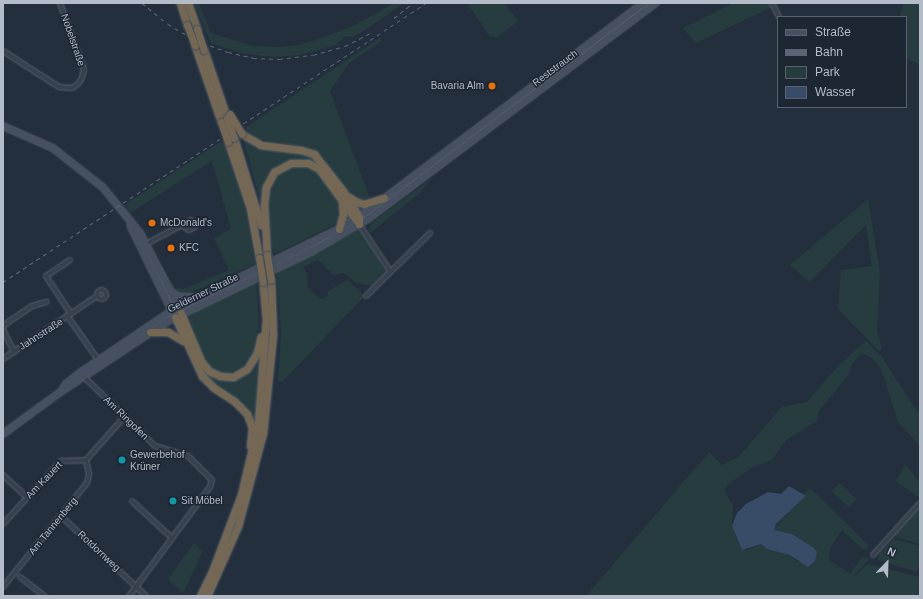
<!DOCTYPE html>
<meta charset="utf-8">
<style>
body{margin:0}
#map{position:relative;width:923px;height:599px;overflow:hidden;background:#242f3e;font-family:Arial,sans-serif}
div>[style]{position:absolute}
[style*='--x']{left:calc(var(--x)*1px);top:calc(var(--y)*1px);width:calc(var(--w)*1px);rotate:calc(var(--a)*1deg)}
.green>*{inset:0;background:#263c3f;transform-origin:0 0}
.water>*{inset:0;background:#394c67}
.roads{filter:drop-shadow(0 0 1px #565f6c) drop-shadow(0 0 1px #565f6c)}
.street>*{height:4px;margin:-2px;padding:0 2px;transform-origin:2px;border-radius:2px;background:#38414e}
.street>.ring{margin:-2px;padding:0;box-sizing:content-box;background:none;border:4px solid #38414e;border-radius:50%}
.secondary>*{height:5.5px;margin:-2.75px;padding:0 2.75px;transform-origin:2.75px;border-radius:2.75px;background:#465061}
.highway>*{height:7px;margin:-3.5px;padding:0 3.5px;transform-origin:3.5px;border-radius:3.5px;background:#746855}
.rail>*{height:1px;margin-top:-0.5px;transform-origin:0;background:repeating-linear-gradient(90deg,#5a6575 0 4px,transparent 0 8px)}
.bridges{filter:drop-shadow(0 0 1px #434c59) drop-shadow(0 0 1px #434c59)}
.highway-bridge>*{height:7px;margin:-3.5px;padding:0 3.5px;transform-origin:3.5px;border-radius:3.5px;background:#746855}
.dots>*{width:11px;height:11px;translate:-50% -50%;box-sizing:border-box;border:2px solid #1d2633;border-radius:50%}
span{translate:-50% -50%;white-space:nowrap;text-align:center;line-height:1.15;-webkit-text-stroke:3px #1d2633;paint-order:stroke}
.street-label{font-size:10px;color:#b4bcc9}
.poi-label{font-size:10px;color:#b4bcc9}
.right{translate:-100% -50%;text-align:right}
.left{translate:0 -50%;text-align:left}
.frame{position:absolute;inset:0;border:4px solid #b4bcc9;pointer-events:none}
.legend{position:absolute;left:777px;top:16px;width:130px;height:92px;box-sizing:border-box;background:#1d2633;border:1px solid #59626f;margin:0;padding:5px 7px;list-style:none;font-size:12px;color:#b4bcc9}
.legend li{display:flex;align-items:center;gap:8px;height:20px}
.legend b{width:20px;border:1px solid #59626f}
.north{position:absolute;left:867px;top:543px;width:40px;height:40px;-webkit-text-stroke:3px #1d2633;paint-order:stroke;rotate:23deg;font-size:11px;font-weight:700;line-height:16px;text-align:center;color:#b4bcc9}
.north::after{content:'';display:block;margin:auto;width:14px;height:18px;background:#b4bcc9;clip-path:polygon(50% 0,100% 100%,50% 72%,0 100%)}
</style>
<div id="map">
<div class="green">
<div style="clip-path:polygon(194px 3px,199px 3px,211px 33px,253px 46px,280px 47px,299px 45px,325px 37px,357px 24px,394px 3px,404px 3px,368px 28px,353px 37px,345px 36px,336px 45px,300px 55px,272px 57px,241px 53px,211px 43px)"></div>
<div style="clip-path:polygon(467px 3px,504px 3px,518px 21px,499px 36px,490px 37px)"></div>
<div style="clip-path:polygon(733px 3px,769px 3px,772px 7px,696px 43px,683px 28px)"></div>
<div style="clip-path:polygon(904px 3px,920px 3px,920px 64px,906px 59px,906px 17px,899px 17px)"></div>
<div style="clip-path:polygon(380px 38px,382px 41px,349px 63px,330px 91px,370px 198px,364px 199px,363px 202px,346px 192px,324px 159px,318px 153px,302px 146px,257px 139px,245px 128px)"></div>
<div style="clip-path:polygon(243px 138px,255px 146px,266px 149px,310px 155px,327px 169px,314px 163px,281px 165px,261px 204px)"></div>
<div style="clip-path:polygon(223px 140px,245px 207px,255px 264px,204px 287px,180px 295px,172px 290px,151px 249px,175px 287px,183px 289px,229px 270px,214px 238px,231px 229px,212px 161px,130px 213px,126px 204px)"></div>
<div style="clip-path:polygon(296px 165px,310px 167px,323px 176px,340px 203px,341px 219px,332px 226px,274px 254px,268px 227px,267px 202px,269px 188px,278px 173px)"></div>
<div style="clip-path:polygon(430px 180px,421px 192px,370px 233px,368px 229px,374px 221px)"></div>
<div style="clip-path:polygon(868px 199px,880px 272px,877px 330px,882px 349px,879px 351px,838px 309px,841px 270px,872px 266px,866px 225px,810px 282px,790px 265px)"></div>
<div style="clip-path:polygon(358px 230px,362px 230px,386px 273px,373px 286px,356px 283px,344px 273px,333px 275px,318px 260px,303px 267px,307px 273px,308px 287px,317px 297px,323px 299px,328px 296px,328px 291px,348px 280px,365px 296px,282px 382px,278px 381px,281px 333px,277px 272px)"></div>
<div style="clip-path:polygon(256px 280px,259px 324px,256px 347px,248px 364px,239px 372px,228px 374px,213px 371px,205px 363px,188px 315px,196px 308px)"></div>
<div style="clip-path:polygon(262px 340px,259px 387px,254px 428px,252px 422px,203px 377px,194px 355px,213px 376px,243px 375px)"></div>
<div style="clip-path:polygon(866px 341px,882px 357px,920px 416px,920px 443px,918px 444px,898px 422px,881px 369px,871px 357px,862px 353px,852px 364px,849px 374px,819px 411px,817px 421px,786px 440px,772px 460px,751px 468px,726px 486px,725px 492px,733px 506px,732px 526px,739px 545px,746px 550px,762px 544px,767px 549px,790px 555px,799px 563px,802px 543px,792px 534px,775px 531px,774px 528px,806px 496px,804px 494px,810px 488px,869px 546px,865px 550px,860px 547px,842px 530px,830px 549px,829px 560px,850px 574px,862px 557px,869px 559px,853px 577px,868px 564px,920px 577px,920px 596px,843px 596px,844px 592px,843px 596px,586px 596px,709px 452px,722px 465px,737px 458px,782px 407px,807px 402px,837px 367px)"></div>
<div style="clip-path:polygon(905px 464px,920px 482px,920px 498px,896px 482px)"></div>
<div style="left:839px;top:483px;width:24px;height:11px;rotate:42deg"></div>
<div style="clip-path:polygon(920px 505px,920px 544px,893px 536px,903px 525px)"></div>
<div style="clip-path:polygon(894px 539px,920px 546px,920px 565px,916px 572px,878px 560px,879px 554px)"></div>
<div style="clip-path:polygon(194px 543px,203px 551px,183px 593px,168px 579px)"></div>
</div>
<div class="water">
<div style="clip-path:polygon(789px 486px,806px 496px,776px 524px,774px 530px,792px 534px,814px 548px,817px 552px,815px 561px,808px 567px,790px 555px,767px 549px,761px 544px,742px 550px,732px 526px,737px 513px,746px 504px,768px 492px,781px 494px)"></div>
</div>
<div class="roads">
<div class="street">
<div style="--x:772;--y:3;--w:16;--a:63"></div>
<div style="--x:3;--y:51;--w:67;--a:32.7"></div>
<div style="--x:59;--y:87;--w:13;--a:4"></div>
<div style="--x:72;--y:88;--w:7;--a:-34"></div>
<div style="--x:78;--y:84;--w:7;--a:-56"></div>
<div style="--x:82;--y:78;--w:9;--a:-77"></div>
<div style="--x:84;--y:69;--w:70;--a:-110"></div>
<div style="--x:359;--y:224;--w:56;--a:56.6"></div>
<div style="--x:145;--y:245;--w:14;--a:-30"></div>
<div style="--x:157;--y:238;--w:13;--a:-27"></div>
<div style="--x:169;--y:232;--w:13;--a:-29"></div>
<div style="--x:180;--y:226;--w:1;--a:-45"></div>
<div style="--x:181;--y:225;--w:9;--a:32"></div>
<div style="--x:189;--y:230;--w:7;--a:-27"></div>
<div style="--x:195;--y:227;--w:8;--a:-120"></div>
<div style="--x:191;--y:220;--w:5;--a:158"></div>
<div style="--x:186;--y:222;--w:7;--a:146"></div>
<div style="--x:70;--y:260;--w:29;--a:146"></div>
<div style="--x:46;--y:276;--w:45;--a:56.7"></div>
<div class="ring" style="left:96.5px;top:289.5px;width:5px;height:5px"></div>
<div style="--x:366;--y:296;--w:90;--a:-44.5"></div>
<div style="--x:68;--y:317;--w:54;--a:54.8"></div>
<div style="--x:3;--y:329;--w:4;--a:-76"></div>
<div style="--x:4;--y:325;--w:34;--a:-34"></div>
<div style="--x:32;--y:306;--w:15;--a:-16"></div>
<div style="--x:3;--y:330;--w:25;--a:63"></div>
<div style="--x:3;--y:359;--w:113;--a:-33.8"></div>
<div style="--x:82;--y:375;--w:102;--a:44.2"></div>
<div style="--x:155;--y:446;--w:34;--a:17"></div>
<div style="--x:188;--y:456;--w:34;--a:45"></div>
<div style="--x:212;--y:480;--w:7;--a:106"></div>
<div style="--x:210;--y:487;--w:136;--a:126.6"></div>
<div style="--x:3;--y:475;--w:33;--a:43"></div>
<div style="--x:132;--y:501;--w:54;--a:42.8"></div>
<div style="--x:61;--y:516;--w:117;--a:43.3"></div>
<div style="--x:3;--y:524;--w:86;--a:-47.4"></div>
<div style="--x:61;--y:461;--w:25;--a:-2"></div>
<div style="--x:86;--y:460;--w:57;--a:-48.5"></div>
<div style="--x:873;--y:555;--w:70;--a:-47.9"></div>
<div style="--x:20;--y:577;--w:31;--a:38"></div>
<div style="--x:3;--y:587;--w:134;--a:-51.1"></div>
<div style="--x:87;--y:483;--w:9;--a:-77"></div>
<div style="--x:89;--y:474;--w:14;--a:-102"></div>
</div>
<div class="secondary">
<div style="--x:3;--y:126;--w:55;--a:23.7"></div>
<div style="--x:53;--y:148;--w:63;--a:38"></div>
<div style="--x:103;--y:187;--w:60;--a:51"></div>
<div style="--x:141;--y:234;--w:85;--a:62.8"></div>
<div style="--x:131;--y:226;--w:96;--a:64"></div>
<div style="--x:172;--y:293;--w:9;--a:27"></div>
<div style="--x:180;--y:297;--w:14;--a:0"></div>
<div style="--x:62;--y:391;--w:8;--a:-60"></div>
<div style="--x:66;--y:384;--w:18;--a:-38"></div>
<div style="--x:80;--y:373;--w:112;--a:-34.1"></div>
<div style="--x:173;--y:310;--w:185;--a:-26"></div>
<div style="--x:339;--y:229;--w:31;--a:-32"></div>
<div style="--x:365;--y:213;--w:349;--a:-37"></div>
<div style="--x:3;--y:434;--w:73;--a:-36.1"></div>
<div style="--x:62;--y:391;--w:127;--a:-33.4"></div>
<div style="--x:168;--y:321;--w:159;--a:-25.8"></div>
<div style="--x:311;--y:252;--w:66;--a:-30.1"></div>
<div style="--x:368;--y:219;--w:360;--a:-36.9"></div>
</div>
<div class="highway">
<div style="--x:180;--y:3;--w:23;--a:72"></div>
<div style="--x:188;--y:3;--w:28;--a:71"></div>
<div style="--x:195;--y:46;--w:80;--a:71.1"></div>
<div style="--x:204;--y:50;--w:72;--a:71.3"></div>
<div style="--x:242;--y:134;--w:22;--a:30"></div>
<div style="--x:261;--y:145;--w:40;--a:7.1"></div>
<div style="--x:301;--y:150;--w:14;--a:17"></div>
<div style="--x:314;--y:154;--w:47;--a:51.9"></div>
<div style="--x:343;--y:191;--w:31;--a:58"></div>
<div style="--x:359;--y:217;--w:7;--a:90"></div>
<div style="--x:234;--y:138;--w:91;--a:72.8"></div>
<div style="--x:228;--y:142;--w:70;--a:71.6"></div>
<div style="--x:250;--y:208;--w:51;--a:79.8"></div>
<div style="--x:347;--y:196;--w:12;--a:31"></div>
<div style="--x:357;--y:202;--w:7;--a:16"></div>
<div style="--x:364;--y:204;--w:21;--a:-17"></div>
<div style="--x:339;--y:229;--w:16;--a:-75"></div>
<div style="--x:343;--y:214;--w:11;--a:-95"></div>
<div style="--x:267;--y:255;--w:50;--a:-93.4"></div>
<div style="--x:264;--y:205;--w:18;--a:-84"></div>
<div style="--x:266;--y:187;--w:17;--a:-62"></div>
<div style="--x:274;--y:172;--w:19;--a:-28"></div>
<div style="--x:291;--y:163;--w:17;--a:0"></div>
<div style="--x:308;--y:163;--w:13;--a:29"></div>
<div style="--x:319;--y:169;--w:68;--a:54"></div>
<div style="--x:181;--y:313;--w:52;--a:67.4"></div>
<div style="--x:201;--y:361;--w:13;--a:51"></div>
<div style="--x:209;--y:371;--w:12;--a:24"></div>
<div style="--x:220;--y:376;--w:13;--a:4"></div>
<div style="--x:233;--y:377;--w:16;--a:-30"></div>
<div style="--x:247;--y:369;--w:19;--a:-58"></div>
<div style="--x:257;--y:353;--w:17;--a:-77"></div>
<div style="--x:175;--y:317;--w:65;--a:65.4"></div>
<div style="--x:202;--y:376;--w:17;--a:45"></div>
<div style="--x:214;--y:388;--w:24;--a:33"></div>
<div style="--x:234;--y:401;--w:18;--a:45"></div>
<div style="--x:247;--y:414;--w:15;--a:70"></div>
<div style="--x:252;--y:428;--w:18;--a:96"></div>
<div style="--x:150;--y:332;--w:18;--a:0"></div>
<div style="--x:168;--y:332;--w:17;--a:31"></div>
<div style="--x:200;--y:596;--w:30;--a:-64"></div>
<div style="--x:213;--y:569;--w:79;--a:-69.3"></div>
<div style="--x:241;--y:495;--w:74;--a:-76.7"></div>
<div style="--x:258;--y:423;--w:103;--a:-85.6"></div>
<div style="--x:266;--y:320;--w:38;--a:-95"></div>
<div style="--x:207;--y:596;--w:77;--a:-66.1"></div>
<div style="--x:238;--y:526;--w:96;--a:-75"></div>
<div style="--x:263;--y:433;--w:99;--a:-84.2"></div>
<div style="--x:273;--y:335;--w:55;--a:-92.1"></div>
</div>
</div>
<div class="rail">
<div style="--x:142;--y:3;--w:33;--a:39"></div>
<div style="--x:168;--y:24;--w:31;--a:31"></div>
<div style="--x:195;--y:40;--w:35;--a:20"></div>
<div style="--x:228;--y:52;--w:26;--a:13"></div>
<div style="--x:253;--y:58;--w:26;--a:2"></div>
<div style="--x:279;--y:59;--w:34;--a:-7"></div>
<div style="--x:313;--y:55;--w:33;--a:-16"></div>
<div style="--x:345;--y:46;--w:30;--a:-27"></div>
<div style="--x:394;--y:18;--w:24;--a:-38"></div>
<div style="--x:3;--y:282;--w:507;--a:-33.41"></div>
</div>
<div class="bridges">
<div class="highway-bridge">
<div style="--x:187;--y:25;--w:22;--a:69"></div>
<div style="--x:197;--y:29;--w:22;--a:72"></div>
<div style="--x:230;--y:114;--w:23;--a:59"></div>
<div style="--x:227;--y:118;--w:21;--a:71"></div>
<div style="--x:221;--y:122;--w:21;--a:71"></div>
<div style="--x:267;--y:255;--w:25;--a:81"></div>
<div style="--x:259;--y:258;--w:24;--a:81"></div>
</div>
</div>
<div class="dots">
<div style="left:492px;top:86px;background:#e8710a"></div>
<div style="left:152px;top:223px;background:#e8710a"></div>
<div style="left:171px;top:248px;background:#e8710a"></div>
<div style="left:122px;top:460px;background:#0f9aa8"></div>
<div style="left:173px;top:501px;background:#0f9aa8"></div>
</div>
<div class="street-label">
<span style="left:73px;top:40px;rotate:71deg">Nobelstraße</span>
<span style="left:555px;top:68px;rotate:-37deg">Reststrauch</span>
<span style="left:203px;top:293px;rotate:-26deg">Gelderner Straße</span>
<span style="left:41px;top:334px;rotate:-33deg">Jahnstraße</span>
<span style="left:126px;top:418px;rotate:44deg">Am Ringofen</span>
<span style="left:44px;top:480px;rotate:-46deg">Am Kauert</span>
<span style="left:53px;top:526px;rotate:-51deg">Am Tannenberg</span>
<span style="left:99px;top:551px;rotate:43deg">Rotdornweg</span>
</div>
<div class="poi-label">
<span class="right" style="left:484px;top:86px">Bavaria Alm</span>
<span class="left" style="left:160px;top:223px">McDonald's</span>
<span class="left" style="left:179px;top:248px">KFC</span>
<span class="left" style="left:130px;top:460px">Gewerbehof<br>Krüner</span>
<span class="left" style="left:181px;top:501px">Sit Möbel</span>
</div>
<div class="frame"></div>
<ul class="legend">
<li><b style="height:5px;background:#465061"></b>Straße</li>
<li><b style="height:5px;background:#5a6575"></b>Bahn</li>
<li><b style="height:11px;background:#263c3f"></b>Park</li>
<li><b style="height:11px;background:#394c67"></b>Wasser</li>
</ul>
<div class="north">N</div>
</div>
